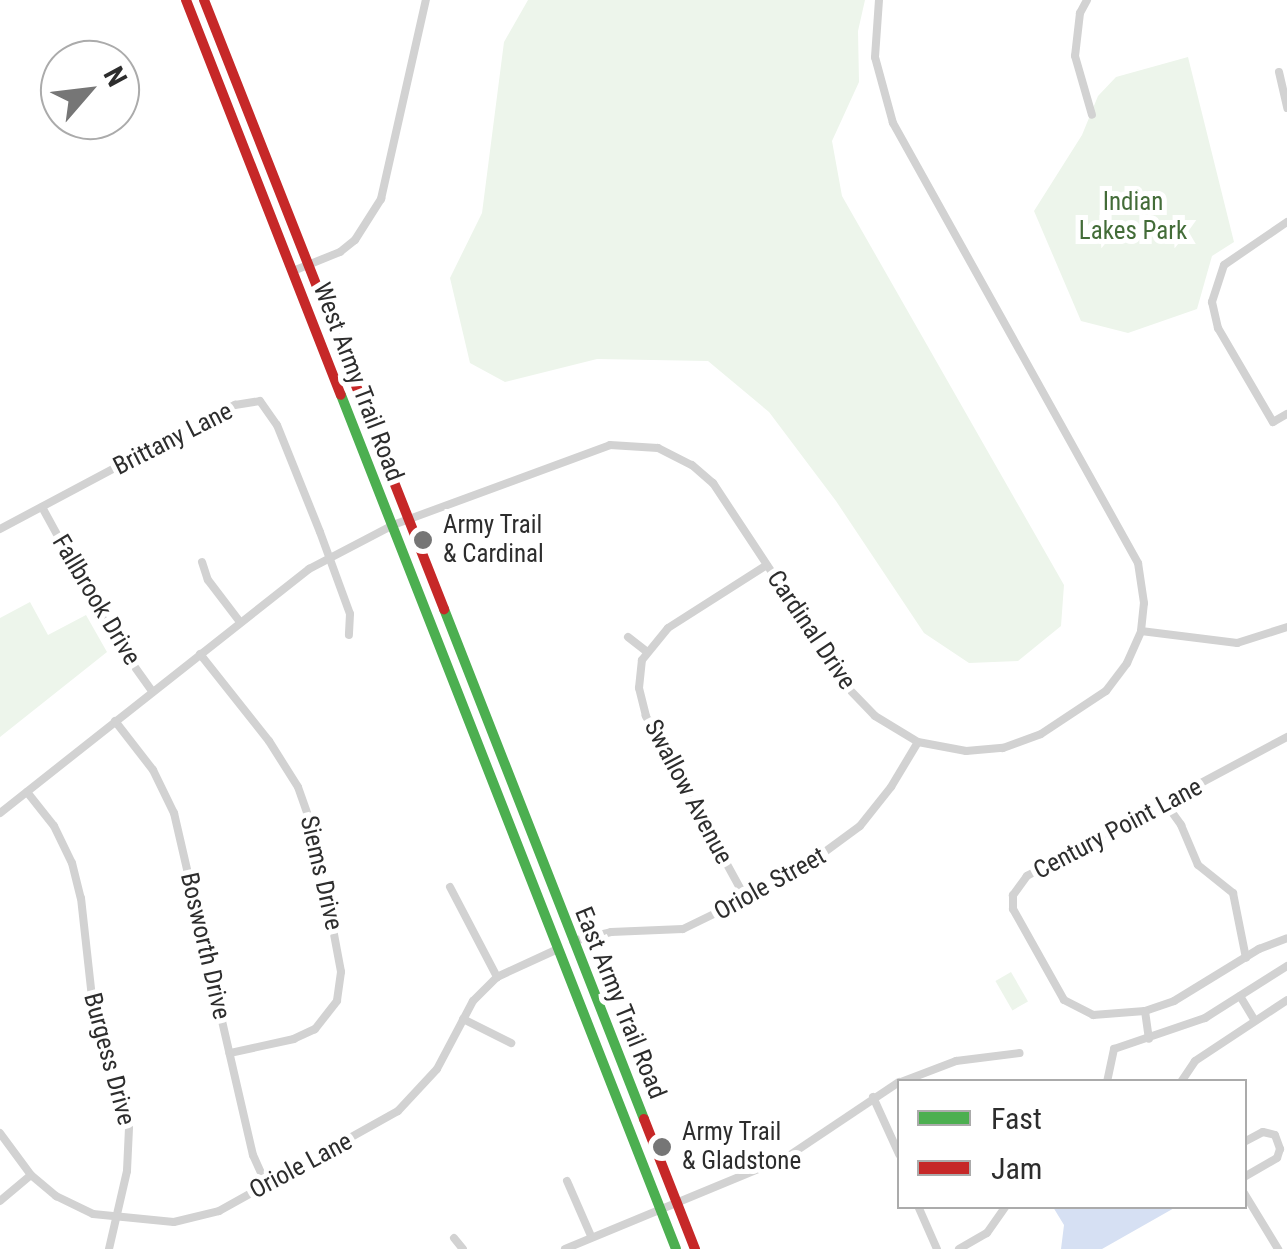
<!DOCTYPE html>
<style>
body{margin:0}
#map{position:relative;width:1287px;height:1249px;overflow:hidden;background:#fff;font-family:"Roboto Condensed",sans-serif}
div>[style]{position:absolute}
[style*='--x']{left:calc(var(--x)*1px);top:calc(var(--y)*1px);width:calc(var(--w)*1px);rotate:calc(var(--a)*1deg)}
.green>*{inset:0;background:#edf5eb;transform-origin:0 0}
.water>*{inset:0;background:#d6e0f3}
.street>*{height:8px;margin:-4px;padding:0 4px;transform-origin:4px;border-radius:4px;background:#d2d2d2}
.fast>*{height:10px;margin:-5px;padding:0 5px;transform-origin:5px;border-radius:5px;background:#4caf50}
.jam>*{height:10px;margin:-5px;padding:0 5px;transform-origin:5px;border-radius:5px;background:#c62828}
.dots>*{width:28px;height:28px;translate:-50% -50%;box-sizing:border-box;border:5px solid #fff;border-radius:50%}
span{translate:-50% -50%;white-space:nowrap;text-align:center;line-height:1.15;-webkit-text-stroke:10px #fff;paint-order:stroke}
.park-label{font-size:25px;color:#436c38}
.street-label{font-size:25px;color:#2d2d2d}
.poi-label{font-size:25px;color:#2d2d2d}
.left{translate:0 -50%;text-align:left}
.legend{position:absolute;left:897px;top:1079px;width:350px;height:130px;box-sizing:border-box;background:#fff;border:2px solid #ababab;margin:0;padding:12px 18px;list-style:none;font-size:30px;color:#2d2d2d}
.legend li{display:flex;align-items:center;gap:20px;height:50px}
.legend b{width:50px;border:2px solid #ababab}
.north{position:absolute;left:40px;top:40px;width:100px;height:100px;box-sizing:border-box;background:#fff;border:2px solid #ababab;border-radius:50%;rotate:62deg;font-size:28px;font-weight:700;line-height:40px;text-align:center;color:#2d2d2d}
.north::after{content:'';display:block;margin:auto;width:35px;height:45px;background:#767676;clip-path:polygon(50% 0,100% 100%,50% 72%,0 100%)}
</style>
<div id="map">
<div class="green">
<div style="clip-path:polygon(528px 0,865px 0,858px 31px,859px 82px,832px 141px,842px 196px,1064px 585px,1061px 626px,1018px 661px,969px 663px,924px 633px,836px 501px,769px 412px,708px 361px,597px 359px,505px 382px,470px 363px,450px 278px,482px 213px,504px 42px)"></div>
<div style="clip-path:polygon(1188px 57px,1234px 242px,1212px 256px,1197px 309px,1128px 333px,1081px 321px,1034px 211px,1082px 135px,1098px 96px,1116px 77px)"></div>
<div style="clip-path:polygon(30px 602px,48px 635px,86px 615px,107px 652px,0 737px,0 618px)"></div>
<div style="left:1011px;top:972px;width:34px;height:18px;rotate:60deg"></div>
</div>
<div class="water">
<div style="clip-path:polygon(1053px 1207px,1053px 1206px,1176px 1207px,1102px 1249px,1061px 1249px,1064px 1225px)"></div>
</div>
<div class="street">
<div style="--x:1087;--y:0;--w:15;--a:118"></div>
<div style="--x:1080;--y:13;--w:43;--a:96.6"></div>
<div style="--x:1075;--y:56;--w:61;--a:73.9"></div>
<div style="--x:1279;--y:72;--w:37;--a:77"></div>
<div style="--x:1287;--y:222;--w:76;--a:145.7"></div>
<div style="--x:1224;--y:265;--w:39;--a:108"></div>
<div style="--x:1212;--y:302;--w:27;--a:77"></div>
<div style="--x:1218;--y:328;--w:109;--a:59.7"></div>
<div style="--x:1273;--y:422;--w:16;--a:-30"></div>
<div style="--x:293;--y:271;--w:51;--a:-22"></div>
<div style="--x:340;--y:252;--w:19;--a:-39"></div>
<div style="--x:355;--y:240;--w:49;--a:-57.6"></div>
<div style="--x:381;--y:199;--w:204;--a:-77.3"></div>
<div style="--x:42;--y:507;--w:146;--a:61.3"></div>
<div style="--x:112;--y:635;--w:69;--a:54.5"></div>
<div style="--x:0;--y:529;--w:239;--a:-28"></div>
<div style="--x:211;--y:417;--w:27;--a:-27"></div>
<div style="--x:235;--y:405;--w:25;--a:-9"></div>
<div style="--x:260;--y:401;--w:29;--a:55"></div>
<div style="--x:277;--y:425;--w:115;--a:68.1"></div>
<div style="--x:320;--y:532;--w:87;--a:69.9"></div>
<div style="--x:350;--y:614;--w:21;--a:93"></div>
<div style="--x:202;--y:562;--w:19;--a:72"></div>
<div style="--x:208;--y:580;--w:53;--a:52.7"></div>
<div style="--x:1141;--y:631;--w:97;--a:7.1"></div>
<div style="--x:1237;--y:643;--w:52;--a:-17.7"></div>
<div style="--x:628;--y:637;--w:24;--a:38"></div>
<div style="--x:200;--y:654;--w:111;--a:51.6"></div>
<div style="--x:269;--y:741;--w:54;--a:57.8"></div>
<div style="--x:298;--y:787;--w:54;--a:70.6"></div>
<div style="--x:316;--y:838;--w:136;--a:79.4"></div>
<div style="--x:341;--y:972;--w:29;--a:98"></div>
<div style="--x:337;--y:1001;--w:36;--a:128"></div>
<div style="--x:315;--y:1029;--w:23;--a:155"></div>
<div style="--x:294;--y:1039;--w:66;--a:167.7"></div>
<div style="--x:115;--y:721;--w:62;--a:52.2"></div>
<div style="--x:153;--y:770;--w:48;--a:64"></div>
<div style="--x:174;--y:813;--w:351;--a:77"></div>
<div style="--x:253;--y:1155;--w:32;--a:66"></div>
<div style="--x:1287;--y:737;--w:295;--a:151.9"></div>
<div style="--x:1027;--y:876;--w:24;--a:126"></div>
<div style="--x:1013;--y:895;--w:14;--a:90"></div>
<div style="--x:1013;--y:909;--w:104;--a:60.7"></div>
<div style="--x:1064;--y:1000;--w:33;--a:27"></div>
<div style="--x:1093;--y:1015;--w:52;--a:-4.4"></div>
<div style="--x:1145;--y:1011;--w:31;--a:-19"></div>
<div style="--x:1174;--y:1001;--w:100;--a:-31.5"></div>
<div style="--x:1259;--y:949;--w:30;--a:-21"></div>
<div style="--x:27;--y:792;--w:43;--a:51.5"></div>
<div style="--x:54;--y:826;--w:41;--a:64.1"></div>
<div style="--x:72;--y:863;--w:36;--a:76"></div>
<div style="--x:81;--y:898;--w:118;--a:83.7"></div>
<div style="--x:94;--y:1015;--w:118;--a:72.8"></div>
<div style="--x:129;--y:1128;--w:43;--a:92.7"></div>
<div style="--x:127;--y:1171;--w:80;--a:103"></div>
<div style="--x:1166;--y:804;--w:26;--a:54"></div>
<div style="--x:1181;--y:825;--w:43;--a:67"></div>
<div style="--x:1198;--y:865;--w:45;--a:38.7"></div>
<div style="--x:1233;--y:893;--w:66;--a:78.7"></div>
<div style="--x:0;--y:813;--w:394;--a:-38.3"></div>
<div style="--x:309;--y:569;--w:95;--a:-27.6"></div>
<div style="--x:393;--y:525;--w:231;--a:-20.2"></div>
<div style="--x:610;--y:445;--w:48;--a:3.6"></div>
<div style="--x:658;--y:448;--w:38;--a:27"></div>
<div style="--x:692;--y:465;--w:28;--a:41"></div>
<div style="--x:713;--y:483;--w:247;--a:56.6"></div>
<div style="--x:849;--y:689;--w:37;--a:46"></div>
<div style="--x:875;--y:716;--w:50;--a:31.2"></div>
<div style="--x:918;--y:742;--w:49;--a:10.6"></div>
<div style="--x:966;--y:751;--w:37;--a:-5"></div>
<div style="--x:1003;--y:748;--w:40;--a:-20.2"></div>
<div style="--x:1041;--y:734;--w:78;--a:-33.5"></div>
<div style="--x:1106;--y:691;--w:35;--a:-53"></div>
<div style="--x:1127;--y:663;--w:35;--a:-66"></div>
<div style="--x:1141;--y:631;--w:28;--a:-84"></div>
<div style="--x:1144;--y:603;--w:40;--a:-98.5"></div>
<div style="--x:1138;--y:563;--w:504;--a:-119.11"></div>
<div style="--x:893;--y:123;--w:68;--a:-105.3"></div>
<div style="--x:875;--y:57;--w:57;--a:-86"></div>
<div style="--x:450;--y:887;--w:102;--a:62.4"></div>
<div style="--x:746;--y:899;--w:209;--a:-118.7"></div>
<div style="--x:646;--y:716;--w:29;--a:-104"></div>
<div style="--x:639;--y:688;--w:28;--a:-84"></div>
<div style="--x:642;--y:660;--w:41;--a:-50.9"></div>
<div style="--x:668;--y:628;--w:117;--a:-32.5"></div>
<div style="--x:573;--y:941;--w:39;--a:-13"></div>
<div style="--x:611;--y:932;--w:72;--a:-2.4"></div>
<div style="--x:683;--y:929;--w:121;--a:-25.9"></div>
<div style="--x:792;--y:876;--w:84;--a:-36.3"></div>
<div style="--x:860;--y:826;--w:50;--a:-51.5"></div>
<div style="--x:891;--y:787;--w:52;--a:-59"></div>
<div style="--x:1240;--y:996;--w:27;--a:59"></div>
<div style="--x:1145;--y:1011;--w:28;--a:82"></div>
<div style="--x:463;--y:1019;--w:54;--a:26.6"></div>
<div style="--x:901;--y:1082;--w:59;--a:-20.9"></div>
<div style="--x:956;--y:1061;--w:64;--a:-7.1"></div>
<div style="--x:1107;--y:1082;--w:34;--a:-78"></div>
<div style="--x:1114;--y:1049;--w:96;--a:-18.8"></div>
<div style="--x:1205;--y:1018;--w:97;--a:-32.4"></div>
<div style="--x:1181;--y:1082;--w:25;--a:-56"></div>
<div style="--x:1195;--y:1061;--w:110;--a:-33.5"></div>
<div style="--x:873;--y:1097;--w:63;--a:65.5"></div>
<div style="--x:0;--y:1133;--w:52;--a:53.6"></div>
<div style="--x:31;--y:1175;--w:33;--a:40"></div>
<div style="--x:56;--y:1196;--w:41;--a:25.9"></div>
<div style="--x:93;--y:1214;--w:81;--a:5.6"></div>
<div style="--x:174;--y:1222;--w:46;--a:-13.7"></div>
<div style="--x:219;--y:1211;--w:205;--a:-29.2"></div>
<div style="--x:398;--y:1111;--w:57;--a:-47.1"></div>
<div style="--x:437;--y:1069;--w:77;--a:-62.1"></div>
<div style="--x:473;--y:1001;--w:34;--a:-45"></div>
<div style="--x:497;--y:977;--w:67;--a:-24.7"></div>
<div style="--x:1244;--y:1142;--w:21;--a:-28"></div>
<div style="--x:1263;--y:1132;--w:12;--a:14"></div>
<div style="--x:1275;--y:1135;--w:15;--a:70"></div>
<div style="--x:1280;--y:1149;--w:9;--a:108"></div>
<div style="--x:1277;--y:1158;--w:38;--a:150"></div>
<div style="--x:567;--y:1181;--w:60;--a:66.4"></div>
<div style="--x:1244;--y:1193;--w:66;--a:58.7"></div>
<div style="--x:0;--y:1201;--w:40;--a:-40"></div>
<div style="--x:918;--y:1206;--w:47;--a:66.2"></div>
<div style="--x:454;--y:1238;--w:14;--a:51"></div>
<div style="--x:565;--y:1249;--w:240;--a:-22.5"></div>
<div style="--x:787;--y:1157;--w:135;--a:-33.8"></div>
<div style="--x:959;--y:1249;--w:32;--a:-30"></div>
<div style="--x:987;--y:1233;--w:33;--a:-55"></div>
</div>
<div class="fast">
<div style="--x:341;--y:395;--w:917;--a:68.58"></div>
<div style="--x:444;--y:609;--w:548;--a:68.59"></div>
</div>
<div class="jam">
<div style="--x:186;--y:0;--w:424;--a:68.6"></div>
<div style="--x:204;--y:0;--w:655;--a:68.49"></div>
<div style="--x:644;--y:1119;--w:140;--a:68.6"></div>
</div>
<div class="dots">
<div style="left:423px;top:540px;background:#767676"></div>
<div style="left:662px;top:1147px;background:#767676"></div>
</div>
<div class="park-label">
<span style="left:1133px;top:217px">Indian<br>Lakes Park</span>
</div>
<div class="street-label">
<span style="left:358px;top:382px;rotate:69deg">West Army Trail Road</span>
<span style="left:173px;top:439px;rotate:-27deg">Brittany Lane</span>
<span style="left:96px;top:600px;rotate:59deg">Fallbrook Drive</span>
<span style="left:811px;top:630px;rotate:56deg">Cardinal Drive</span>
<span style="left:688px;top:792px;rotate:62deg">Swallow Avenue</span>
<span style="left:1118px;top:829px;rotate:-28deg">Century Point Lane</span>
<span style="left:321px;top:873px;rotate:77deg">Siems Drive</span>
<span style="left:770px;top:884px;rotate:-29deg">Oriole Street</span>
<span style="left:205px;top:946px;rotate:77deg">Bosworth Drive</span>
<span style="left:620px;top:1003px;rotate:68deg">East Army Trail Road</span>
<span style="left:109px;top:1059px;rotate:75deg">Burgess Drive</span>
<span style="left:301px;top:1166px;rotate:-28deg">Oriole Lane</span>
</div>
<div class="poi-label">
<span class="left" style="left:443px;top:540px">Army Trail<br>&amp; Cardinal</span>
<span class="left" style="left:682px;top:1147px">Army Trail<br>&amp; Gladstone</span>
</div>
<ul class="legend">
<li><b style="height:12px;background:#4caf50"></b>Fast</li>
<li><b style="height:12px;background:#c62828"></b>Jam</li>
</ul>
<div class="north">N</div>
</div>
